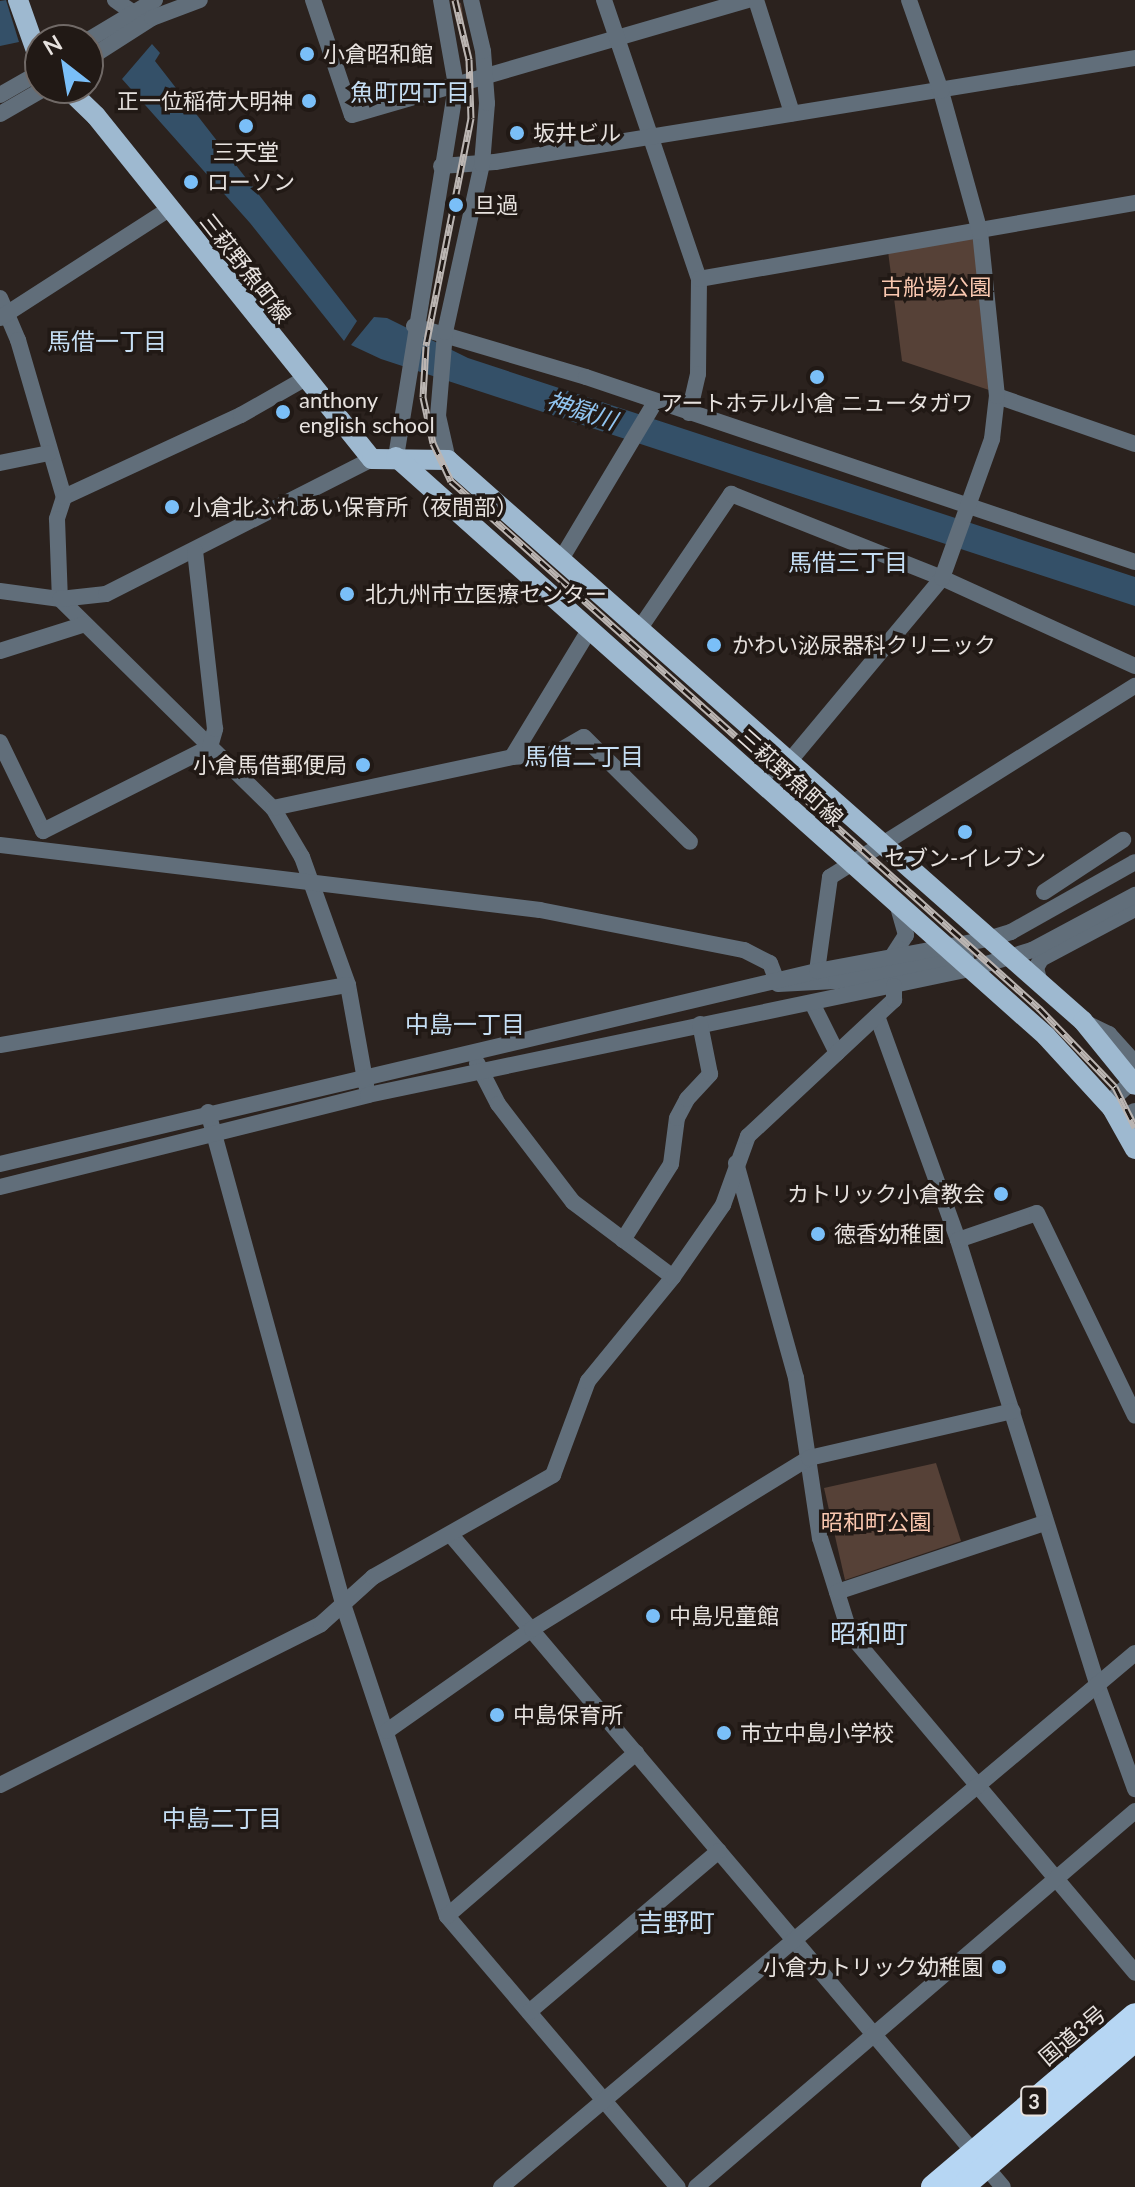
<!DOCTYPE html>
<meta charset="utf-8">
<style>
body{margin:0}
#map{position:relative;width:1135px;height:2187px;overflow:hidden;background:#2b221e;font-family:Lato,"Noto Sans JP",sans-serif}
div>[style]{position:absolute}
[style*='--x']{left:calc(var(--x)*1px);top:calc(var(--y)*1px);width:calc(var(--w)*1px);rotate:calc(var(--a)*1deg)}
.green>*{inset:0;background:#564137}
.water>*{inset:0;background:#345068}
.minor>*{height:16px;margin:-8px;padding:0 8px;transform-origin:8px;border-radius:8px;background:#616e7a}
.major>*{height:20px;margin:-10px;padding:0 10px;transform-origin:10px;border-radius:10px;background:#9eb9d0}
.highway>*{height:24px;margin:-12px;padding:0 12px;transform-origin:12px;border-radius:12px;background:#b6d6f3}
.rail>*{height:7px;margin-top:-3.5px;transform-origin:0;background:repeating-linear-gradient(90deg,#211915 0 12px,#bbb5b2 0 24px);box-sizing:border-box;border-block:2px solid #bbb5b2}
.dots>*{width:22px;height:22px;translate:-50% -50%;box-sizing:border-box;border:4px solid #211915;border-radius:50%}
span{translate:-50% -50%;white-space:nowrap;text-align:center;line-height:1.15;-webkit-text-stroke:7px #211915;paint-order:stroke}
.shield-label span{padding:2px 6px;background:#211915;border:2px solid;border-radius:6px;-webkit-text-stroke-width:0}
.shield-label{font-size:20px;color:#e7e2df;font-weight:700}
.poi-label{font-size:22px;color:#e7e2df}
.left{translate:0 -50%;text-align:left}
.right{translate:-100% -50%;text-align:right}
.street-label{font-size:22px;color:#e7e2df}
.park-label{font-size:22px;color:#f9c7af}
.neighbourhood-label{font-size:24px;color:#c5def4}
.water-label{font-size:24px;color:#91c5f1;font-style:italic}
.quarter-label{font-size:26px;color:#c5def4}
.north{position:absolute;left:24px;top:24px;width:80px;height:80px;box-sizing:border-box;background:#211915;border:2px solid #706966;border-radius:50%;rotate:329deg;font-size:22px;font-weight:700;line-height:32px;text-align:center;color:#e7e2df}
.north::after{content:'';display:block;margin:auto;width:28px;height:36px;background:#7abff8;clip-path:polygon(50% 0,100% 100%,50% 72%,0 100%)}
</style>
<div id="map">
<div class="green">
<div style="clip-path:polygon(452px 0,461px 3px,471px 68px,467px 66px)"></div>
<div style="clip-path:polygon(970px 237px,974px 240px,989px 390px,902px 361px,888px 251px)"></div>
<div style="clip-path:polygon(936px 1463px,961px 1541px,845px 1580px,824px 1488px)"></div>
</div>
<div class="water">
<div style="clip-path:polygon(6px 0,19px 42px,0 46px,0 1px)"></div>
<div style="clip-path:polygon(152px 44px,160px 53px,155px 61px,357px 321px,344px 341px,250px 223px,122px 79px)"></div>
<div style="clip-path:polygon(374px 317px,387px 318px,468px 358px,1135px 577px,1135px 606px,381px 359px,351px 345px)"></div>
</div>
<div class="minor">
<div style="--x:115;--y:0;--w:19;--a:35"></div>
<div style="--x:313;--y:0;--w:121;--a:71.3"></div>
<div style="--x:352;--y:115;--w:412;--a:-16.2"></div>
<div style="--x:604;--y:0;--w:295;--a:71.2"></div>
<div style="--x:699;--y:279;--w:95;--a:90.6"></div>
<div style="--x:698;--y:374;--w:40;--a:103"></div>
<div style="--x:756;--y:0;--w:119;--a:72.3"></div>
<div style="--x:88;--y:40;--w:78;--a:-30.8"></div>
<div style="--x:88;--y:59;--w:76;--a:-32.6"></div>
<div style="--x:152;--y:18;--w:51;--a:-20.6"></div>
<div style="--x:0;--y:95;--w:46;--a:-29.9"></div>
<div style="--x:0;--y:114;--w:52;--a:-30"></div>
<div style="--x:441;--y:166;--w:54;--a:-4.2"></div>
<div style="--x:495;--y:162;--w:648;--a:-9.23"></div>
<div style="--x:699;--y:279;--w:443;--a:-9.9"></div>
<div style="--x:0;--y:298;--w:46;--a:66.8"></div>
<div style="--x:18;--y:340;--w:164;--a:73.7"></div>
<div style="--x:64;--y:497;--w:23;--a:108"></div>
<div style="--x:57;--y:519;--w:80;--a:87.9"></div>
<div style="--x:60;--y:599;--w:298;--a:44.5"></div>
<div style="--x:273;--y:808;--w:57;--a:59.4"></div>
<div style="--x:302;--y:857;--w:136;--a:70.2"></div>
<div style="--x:348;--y:985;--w:102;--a:79.8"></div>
<div style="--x:0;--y:318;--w:201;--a:-32.8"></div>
<div style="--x:414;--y:326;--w:179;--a:16.5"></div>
<div style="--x:586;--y:377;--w:579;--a:18.62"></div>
<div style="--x:997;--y:396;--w:146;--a:19.2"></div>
<div style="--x:396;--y:457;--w:377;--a:-80.8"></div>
<div style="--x:456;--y:85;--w:86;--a:-100"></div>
<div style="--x:448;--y:460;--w:45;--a:-102.8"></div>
<div style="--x:438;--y:416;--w:84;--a:-85.2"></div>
<div style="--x:445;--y:332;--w:172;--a:-77.6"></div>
<div style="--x:482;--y:164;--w:61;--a:-85.3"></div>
<div style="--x:487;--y:103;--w:52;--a:-94.4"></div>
<div style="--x:483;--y:51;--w:52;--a:-103.2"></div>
<div style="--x:0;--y:463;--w:50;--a:-11.5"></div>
<div style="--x:64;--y:497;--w:195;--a:-24.9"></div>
<div style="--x:241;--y:415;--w:73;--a:-29.7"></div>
<div style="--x:560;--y:561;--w:185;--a:-59.1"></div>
<div style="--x:0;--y:591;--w:61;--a:7.6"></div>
<div style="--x:60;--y:599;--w:46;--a:-6.2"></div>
<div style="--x:106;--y:594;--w:298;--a:-26.9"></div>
<div style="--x:638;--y:631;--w:166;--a:-55.8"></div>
<div style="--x:731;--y:494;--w:227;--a:21.7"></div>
<div style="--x:942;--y:578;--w:212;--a:24.5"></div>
<div style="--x:0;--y:651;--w:89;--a:-17.6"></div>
<div style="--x:0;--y:742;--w:99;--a:64.2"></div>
<div style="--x:43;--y:831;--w:187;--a:-26.7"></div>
<div style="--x:210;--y:747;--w:19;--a:-74"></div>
<div style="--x:215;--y:729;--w:179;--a:-96.4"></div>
<div style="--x:512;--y:757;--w:42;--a:-4.1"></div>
<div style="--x:554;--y:754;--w:34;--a:-30"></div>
<div style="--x:584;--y:737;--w:149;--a:44.7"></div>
<div style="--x:768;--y:787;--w:272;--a:-50.2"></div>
<div style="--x:942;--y:578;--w:148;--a:-70.2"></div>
<div style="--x:992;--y:439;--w:43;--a:-83.4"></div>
<div style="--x:997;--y:396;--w:165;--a:-95.9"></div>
<div style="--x:980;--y:232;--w:146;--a:-105.5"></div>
<div style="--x:941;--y:91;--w:96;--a:-109.4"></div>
<div style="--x:273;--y:808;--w:244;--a:-12"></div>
<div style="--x:512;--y:757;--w:146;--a:-58.7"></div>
<div style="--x:0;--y:845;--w:544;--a:6.86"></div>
<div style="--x:540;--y:910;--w:208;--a:11.1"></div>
<div style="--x:744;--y:950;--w:29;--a:27"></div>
<div style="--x:770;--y:963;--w:22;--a:69"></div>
<div style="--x:778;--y:984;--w:58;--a:-3"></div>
<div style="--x:836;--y:981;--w:132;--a:-10"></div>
<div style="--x:1044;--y:892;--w:95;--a:-33.4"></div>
<div style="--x:893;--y:955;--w:24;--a:-57"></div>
<div style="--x:906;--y:935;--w:29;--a:-106"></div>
<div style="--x:817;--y:971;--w:95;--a:-82.1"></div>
<div style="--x:830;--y:877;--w:360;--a:-32.1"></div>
<div style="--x:1040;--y:983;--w:16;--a:-105"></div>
<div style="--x:1036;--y:968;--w:10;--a:-61"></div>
<div style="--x:1041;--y:959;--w:106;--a:-28"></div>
<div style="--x:812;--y:1003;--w:56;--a:63.4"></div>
<div style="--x:877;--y:1016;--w:238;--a:70.1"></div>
<div style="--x:958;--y:1240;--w:465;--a:72.6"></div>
<div style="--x:1097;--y:1684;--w:112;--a:70.1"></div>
<div style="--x:1084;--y:1022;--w:28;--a:26"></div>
<div style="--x:1109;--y:1034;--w:39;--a:48"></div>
<div style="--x:0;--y:1045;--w:353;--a:-9.8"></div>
<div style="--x:477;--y:1063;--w:46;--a:62.9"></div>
<div style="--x:498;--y:1104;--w:123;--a:52.6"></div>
<div style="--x:573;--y:1202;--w:125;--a:36.9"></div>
<div style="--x:1135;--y:1079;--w:25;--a:138"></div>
<div style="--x:1116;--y:1096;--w:13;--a:108"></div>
<div style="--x:1112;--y:1108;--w:16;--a:27"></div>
<div style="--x:1126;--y:1115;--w:10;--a:-24"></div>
<div style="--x:208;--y:1112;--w:513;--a:74.64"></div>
<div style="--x:344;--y:1607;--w:326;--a:71.6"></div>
<div style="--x:447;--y:1916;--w:356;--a:49.6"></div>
<div style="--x:736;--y:1163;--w:223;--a:74.4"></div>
<div style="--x:796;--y:1378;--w:162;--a:81.5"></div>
<div style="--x:820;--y:1538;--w:101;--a:72.6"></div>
<div style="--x:850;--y:1634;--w:443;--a:49.9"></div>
<div style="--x:0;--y:1164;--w:839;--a:-13.29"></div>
<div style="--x:817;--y:971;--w:174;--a:-10.6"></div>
<div style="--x:988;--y:939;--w:24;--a:-17"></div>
<div style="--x:1011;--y:932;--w:142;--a:-29.4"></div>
<div style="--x:0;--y:1187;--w:379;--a:-14"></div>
<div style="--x:368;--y:1095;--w:615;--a:-11.82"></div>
<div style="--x:970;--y:969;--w:65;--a:-17"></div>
<div style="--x:1032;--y:950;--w:117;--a:-28.1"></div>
<div style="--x:623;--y:1240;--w:90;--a:-57.7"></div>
<div style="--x:671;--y:1164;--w:46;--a:-82.6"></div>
<div style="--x:677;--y:1118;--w:21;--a:-62"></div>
<div style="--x:687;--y:1099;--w:34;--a:-47"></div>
<div style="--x:710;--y:1074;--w:51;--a:-101.3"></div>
<div style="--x:958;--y:1240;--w:83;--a:-18.9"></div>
<div style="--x:1037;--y:1213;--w:225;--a:64.2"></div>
<div style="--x:451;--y:1535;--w:854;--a:49.75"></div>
<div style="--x:837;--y:1592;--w:219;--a:-18.4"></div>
<div style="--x:387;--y:1731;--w:177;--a:-35.1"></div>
<div style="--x:532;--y:1629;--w:326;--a:-31.7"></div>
<div style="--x:809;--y:1458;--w:209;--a:-13"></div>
<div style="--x:0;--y:1785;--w:359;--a:-26.6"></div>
<div style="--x:321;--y:1624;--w:70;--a:-42.1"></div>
<div style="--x:373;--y:1577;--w:207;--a:-29.5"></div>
<div style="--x:553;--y:1475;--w:100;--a:-69.6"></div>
<div style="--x:588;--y:1381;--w:134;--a:-50.7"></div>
<div style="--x:673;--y:1277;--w:88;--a:-55.2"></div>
<div style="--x:723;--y:1205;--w:73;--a:-70.1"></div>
<div style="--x:748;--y:1136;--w:200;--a:-43"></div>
<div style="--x:894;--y:1000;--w:14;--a:-90"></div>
<div style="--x:447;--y:1916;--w:250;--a:-40.8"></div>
<div style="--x:529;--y:2012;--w:249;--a:-40.3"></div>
<div style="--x:501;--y:2187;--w:829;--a:-40.11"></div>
<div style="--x:696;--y:2187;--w:578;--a:-40.58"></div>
</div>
<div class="major">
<div style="--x:18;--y:0;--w:66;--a:70.5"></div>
<div style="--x:67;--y:88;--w:40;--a:44"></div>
<div style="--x:96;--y:116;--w:440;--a:51.2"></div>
<div style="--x:372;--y:459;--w:76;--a:0.8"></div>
<div style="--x:448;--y:460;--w:847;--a:41.46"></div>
<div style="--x:1083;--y:1021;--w:82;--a:50.9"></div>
<div style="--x:396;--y:457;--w:870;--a:41.69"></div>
<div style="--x:1046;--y:1036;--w:98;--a:47.5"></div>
<div style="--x:1112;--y:1108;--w:47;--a:60.7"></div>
</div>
<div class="highway">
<div style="--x:933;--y:2187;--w:265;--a:-40.4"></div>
<div style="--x:962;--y:2187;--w:227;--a:-40.4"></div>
</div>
<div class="rail">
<div style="--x:455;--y:0;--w:61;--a:76.7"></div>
<div style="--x:469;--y:59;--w:59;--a:88.1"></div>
<div style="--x:471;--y:118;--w:232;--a:101.2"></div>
<div style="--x:426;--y:346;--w:51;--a:93.4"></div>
<div style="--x:423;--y:397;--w:47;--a:77.7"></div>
<div style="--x:433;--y:443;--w:42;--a:64.7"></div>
<div style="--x:451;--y:481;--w:790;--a:41.87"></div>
<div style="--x:1039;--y:1008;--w:110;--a:46.1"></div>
<div style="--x:1115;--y:1087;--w:45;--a:63.4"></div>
</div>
<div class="dots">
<div style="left:307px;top:54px;background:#7abff8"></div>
<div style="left:309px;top:101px;background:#7abff8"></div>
<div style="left:246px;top:126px;background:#7abff8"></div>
<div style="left:517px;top:133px;background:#7abff8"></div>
<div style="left:191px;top:182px;background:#7abff8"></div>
<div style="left:456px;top:205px;background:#7abff8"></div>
<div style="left:817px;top:377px;background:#7abff8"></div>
<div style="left:283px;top:412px;background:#7abff8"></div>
<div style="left:172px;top:507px;background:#7abff8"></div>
<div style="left:347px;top:594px;background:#7abff8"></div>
<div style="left:714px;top:645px;background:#7abff8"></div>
<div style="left:363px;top:765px;background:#7abff8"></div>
<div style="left:965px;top:832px;background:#7abff8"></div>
<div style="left:1001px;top:1194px;background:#7abff8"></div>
<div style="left:818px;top:1234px;background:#7abff8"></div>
<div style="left:653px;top:1616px;background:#7abff8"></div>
<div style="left:497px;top:1715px;background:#7abff8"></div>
<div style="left:724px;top:1733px;background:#7abff8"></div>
<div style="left:999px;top:1967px;background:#7abff8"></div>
</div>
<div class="shield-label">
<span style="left:1034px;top:2101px">3</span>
</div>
<div class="poi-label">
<span class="left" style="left:323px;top:54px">小倉昭和館</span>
<span class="right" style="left:293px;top:101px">正一位稲荷大明神</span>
<span class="left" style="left:533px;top:133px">坂井ビル</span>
<span style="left:246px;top:152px">三天堂</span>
<span class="left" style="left:207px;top:182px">ローソン</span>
<span class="left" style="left:474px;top:205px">旦過</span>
<span class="left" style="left:299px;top:412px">anthony<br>english school</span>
<span style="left:817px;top:403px">アートホテル小倉 ニュータガワ</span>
<span class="left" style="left:188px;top:507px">小倉北ふれあい保育所（夜間部）</span>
<span class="left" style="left:365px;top:594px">北九州市立医療センター</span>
<span class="left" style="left:732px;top:645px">かわい泌尿器科クリニック</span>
<span class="right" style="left:347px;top:765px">小倉馬借郵便局</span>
<span style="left:965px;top:858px">セブン-イレブン</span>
<span class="right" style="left:985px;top:1194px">カトリック小倉教会</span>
<span class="left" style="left:834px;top:1234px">徳香幼稚園</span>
<span class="left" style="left:669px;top:1616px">中島児童館</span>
<span class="left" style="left:513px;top:1715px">中島保育所</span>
<span class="left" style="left:740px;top:1733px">市立中島小学校</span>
<span class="right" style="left:983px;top:1967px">小倉カトリック幼稚園</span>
</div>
<div class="street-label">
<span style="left:246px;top:268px;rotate:52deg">三萩野魚町線</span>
<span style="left:791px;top:777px;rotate:42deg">三萩野魚町線</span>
<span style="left:1072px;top:2035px;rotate:-40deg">国道3号</span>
</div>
<div class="park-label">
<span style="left:936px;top:287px">古船場公園</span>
<span style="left:876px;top:1522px">昭和町公園</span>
</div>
<div class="neighbourhood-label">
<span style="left:410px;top:92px">魚町四丁目</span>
<span style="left:107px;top:341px">馬借一丁目</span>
<span style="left:848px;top:562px">馬借三丁目</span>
<span style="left:584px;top:756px">馬借二丁目</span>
<span style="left:465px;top:1024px">中島一丁目</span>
<span style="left:222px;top:1818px">中島二丁目</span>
</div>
<div class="water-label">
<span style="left:582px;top:410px;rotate:18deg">神獄川</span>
</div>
<div class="quarter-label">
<span style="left:869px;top:1634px">昭和町</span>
<span style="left:676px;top:1923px">吉野町</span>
</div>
<div class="north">N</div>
</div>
